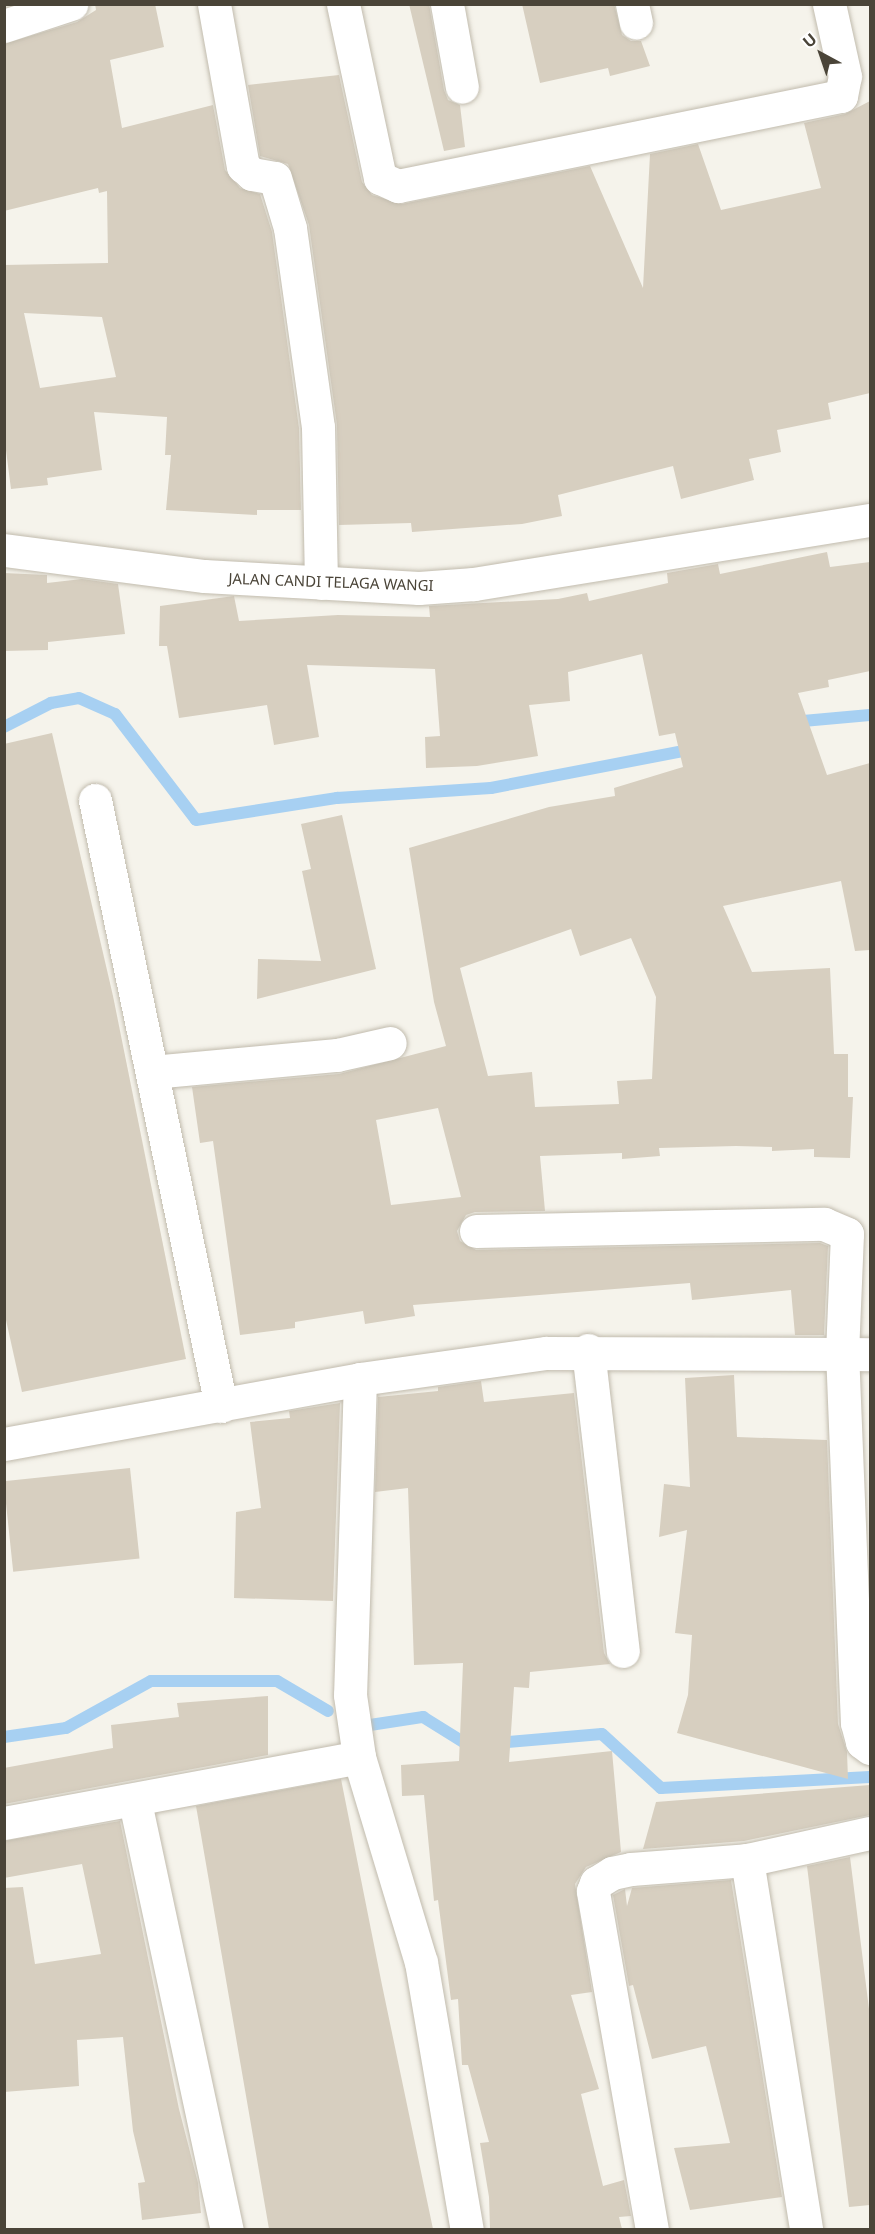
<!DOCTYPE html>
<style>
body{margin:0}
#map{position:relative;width:875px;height:2234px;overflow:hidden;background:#f5f3eb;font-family:"Noto Sans",sans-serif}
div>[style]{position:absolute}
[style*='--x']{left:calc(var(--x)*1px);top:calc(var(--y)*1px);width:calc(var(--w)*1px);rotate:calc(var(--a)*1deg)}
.stream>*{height:12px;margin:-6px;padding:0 6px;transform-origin:6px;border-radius:6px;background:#a7d0f2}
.building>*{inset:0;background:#d7cfc0;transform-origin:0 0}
.roads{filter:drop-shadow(0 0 2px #c1bbad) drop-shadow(0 0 2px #c1bbad)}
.minor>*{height:33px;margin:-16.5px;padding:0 16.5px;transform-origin:16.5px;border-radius:16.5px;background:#fff}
span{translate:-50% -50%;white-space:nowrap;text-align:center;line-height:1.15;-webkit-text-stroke:4.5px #fff;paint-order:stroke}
.street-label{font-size:15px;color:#4a4438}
.frame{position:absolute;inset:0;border:6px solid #4a4438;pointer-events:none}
.north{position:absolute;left:791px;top:24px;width:60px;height:60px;-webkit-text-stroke:4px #fff;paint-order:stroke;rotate:320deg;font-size:16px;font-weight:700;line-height:24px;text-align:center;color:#4a4438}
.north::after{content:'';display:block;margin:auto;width:21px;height:27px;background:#4a4438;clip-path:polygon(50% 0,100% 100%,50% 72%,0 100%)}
</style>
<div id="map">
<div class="stream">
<div style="--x:792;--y:722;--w:78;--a:-5.1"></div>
<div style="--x:4;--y:727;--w:53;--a:-27.1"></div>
<div style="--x:51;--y:703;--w:28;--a:-10"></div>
<div style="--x:79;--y:698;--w:39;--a:24"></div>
<div style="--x:115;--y:714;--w:133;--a:52.6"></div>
<div style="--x:196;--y:820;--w:143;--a:-8.9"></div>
<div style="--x:337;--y:798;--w:154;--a:-3.7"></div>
<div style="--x:491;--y:788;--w:207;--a:-10.9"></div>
<div style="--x:370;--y:1725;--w:54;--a:-8.6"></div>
<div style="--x:423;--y:1717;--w:53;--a:31.9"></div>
<div style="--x:468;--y:1745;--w:7;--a:-8"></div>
<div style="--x:4;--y:1737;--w:63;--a:-8.3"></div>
<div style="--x:66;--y:1728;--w:97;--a:-28.9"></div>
<div style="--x:151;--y:1681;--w:126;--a:0"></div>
<div style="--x:277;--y:1681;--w:59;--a:30.5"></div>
<div style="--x:495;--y:1743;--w:107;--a:-4.8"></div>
<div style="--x:602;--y:1734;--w:80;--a:42.5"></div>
<div style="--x:661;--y:1788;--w:209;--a:-3"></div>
</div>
<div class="building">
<div style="clip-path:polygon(evenodd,95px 4px,155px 4px,164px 47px,110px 60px,122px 128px,213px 105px,225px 170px,240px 188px,260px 194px,272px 232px,299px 428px,301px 510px,257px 510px,257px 515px,166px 510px,171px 455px,165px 455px,167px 417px,94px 412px,102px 470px,47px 478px,48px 485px,11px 489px,4px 435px,4px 265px,108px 263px,107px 191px,99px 193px,98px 188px,4px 211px,4px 44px,77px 22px,96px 10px,95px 4px,24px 313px,102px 317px,116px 377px,40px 388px,24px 313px)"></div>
<div style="clip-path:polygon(409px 4px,429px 4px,444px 90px,448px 100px,460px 105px,465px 147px,444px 151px)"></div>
<div style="clip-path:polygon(522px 4px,614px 4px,622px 35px,631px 41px,641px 41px,650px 66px,610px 76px,608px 68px,540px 83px)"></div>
<div style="clip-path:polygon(339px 75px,362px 182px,372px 195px,402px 204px,590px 166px,643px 288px,650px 154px,698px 144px,721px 210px,821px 188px,804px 123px,845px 114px,870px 101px,870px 393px,828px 403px,831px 419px,777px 430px,781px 452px,749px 459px,754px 480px,681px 499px,673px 466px,558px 495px,562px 516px,522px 524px,412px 532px,411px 523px,339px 525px,337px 425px,309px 225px,288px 164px,260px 156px,248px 85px)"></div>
<div style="clip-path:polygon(evenodd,827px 552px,830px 567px,870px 562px,870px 671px,828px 680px,829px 687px,798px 693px,827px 775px,870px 763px,870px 950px,855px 951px,841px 881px,723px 906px,752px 972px,830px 968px,834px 1054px,848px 1054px,848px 1097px,853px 1097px,850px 1158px,814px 1157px,814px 1149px,772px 1151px,772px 1147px,736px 1146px,659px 1148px,660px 1156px,622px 1159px,622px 1153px,540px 1156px,545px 1211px,475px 1212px,466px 1215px,457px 1231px,460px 1241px,476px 1250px,820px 1243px,828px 1246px,824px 1335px,795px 1335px,791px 1290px,692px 1300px,690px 1283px,413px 1305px,415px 1316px,365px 1324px,363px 1311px,295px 1322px,295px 1328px,240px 1335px,213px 1141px,200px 1143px,192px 1087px,339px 1074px,446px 1046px,434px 1002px,409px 848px,549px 807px,615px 796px,614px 788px,683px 767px,675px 733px,659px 736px,642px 654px,568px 672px,570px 701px,529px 705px,538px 756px,477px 766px,426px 768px,425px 737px,440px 736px,435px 669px,307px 665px,319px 737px,274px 745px,267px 705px,179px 718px,167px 646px,159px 646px,160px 606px,234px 596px,239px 621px,338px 615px,430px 617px,429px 606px,558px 599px,587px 593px,589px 601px,668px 583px,667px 573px,718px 564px,720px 574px,827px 552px,571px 929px,580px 956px,631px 938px,656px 997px,652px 1079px,617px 1081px,619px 1104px,535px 1107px,532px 1072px,488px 1076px,460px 968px,571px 929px,827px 552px,438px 1108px,461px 1197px,391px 1205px,376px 1120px,438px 1108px)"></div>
<div style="clip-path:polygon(4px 573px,47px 575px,47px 583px,82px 579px,118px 584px,125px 634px,48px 642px,48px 650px,4px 651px)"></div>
<div style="clip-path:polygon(52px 733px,113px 996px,186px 1359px,22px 1392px,4px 1311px,4px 744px)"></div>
<div style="clip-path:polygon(342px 815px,376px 969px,257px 999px,258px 959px,321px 961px,302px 871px,311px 869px,301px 824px)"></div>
<div style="clip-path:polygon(734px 1375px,737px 1437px,827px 1440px,838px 1724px,847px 1752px,848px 1779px,677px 1733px,688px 1695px,692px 1635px,675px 1633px,687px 1530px,659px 1537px,664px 1484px,690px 1487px,685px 1378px)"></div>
<div style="clip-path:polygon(481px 1381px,484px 1402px,574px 1393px,604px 1653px,610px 1664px,530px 1672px,529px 1688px,514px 1687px,509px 1762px,612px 1751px,621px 1852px,586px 1867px,575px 1884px,592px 1992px,571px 1995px,599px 2089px,581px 2094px,603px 2186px,624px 2180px,631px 2216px,619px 2217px,622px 2229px,490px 2229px,489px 2197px,480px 2143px,489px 2142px,468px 2065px,462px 2065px,458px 1999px,451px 2000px,438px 1900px,434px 1901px,424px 1795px,402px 1796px,401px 1765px,459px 1761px,463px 1663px,414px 1665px,408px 1488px,375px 1492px,378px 1397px,438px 1391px,438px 1387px)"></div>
<div style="clip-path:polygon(340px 1403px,333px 1601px,234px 1598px,236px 1512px,261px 1508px,250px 1422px,290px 1418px,289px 1411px)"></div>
<div style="left:130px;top:1468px;width:91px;height:127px;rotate:84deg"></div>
<div style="clip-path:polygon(268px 1696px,268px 1755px,4px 1804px,4px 1768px,113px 1748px,111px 1725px,179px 1717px,177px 1703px)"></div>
<div style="clip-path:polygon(341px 1779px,382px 1985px,433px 2229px,269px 2229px,196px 1806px)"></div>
<div style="clip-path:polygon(870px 1785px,870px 1815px,744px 1841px,643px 1849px,656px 1802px)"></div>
<div style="clip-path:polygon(120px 1821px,179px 2109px,198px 2183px,201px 2213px,142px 2220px,138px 2183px,145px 2182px,133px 2131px,123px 2037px,77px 2040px,79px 2086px,4px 2092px,4px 1888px,23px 1887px,35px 1964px,101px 1954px,82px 1864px,4px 1878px,4px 1841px)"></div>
<div style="clip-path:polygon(850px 1857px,870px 2017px,870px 2205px,849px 2207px,807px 1866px)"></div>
<div style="clip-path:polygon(731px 1880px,782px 2197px,690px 2210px,674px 2148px,730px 2143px,706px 2046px,652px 2059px,633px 1985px,629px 1986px,613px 1895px,625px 1889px,627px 1906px,632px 1888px)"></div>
</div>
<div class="roads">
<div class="minor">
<div style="--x:214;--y:4;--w:165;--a:79.9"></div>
<div style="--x:243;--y:166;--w:12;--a:42"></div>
<div style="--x:252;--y:174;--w:23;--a:10"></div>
<div style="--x:275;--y:178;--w:52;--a:73.3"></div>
<div style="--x:290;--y:228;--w:201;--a:82"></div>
<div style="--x:318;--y:427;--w:156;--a:88.9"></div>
<div style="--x:343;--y:4;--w:178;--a:78"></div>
<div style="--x:380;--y:178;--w:20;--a:24"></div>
<div style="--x:398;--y:186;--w:452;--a:-11.5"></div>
<div style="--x:841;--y:96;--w:20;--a:-79"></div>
<div style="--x:845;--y:76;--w:74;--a:-102.5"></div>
<div style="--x:447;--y:4;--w:84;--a:79.8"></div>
<div style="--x:632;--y:4;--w:19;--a:78"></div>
<div style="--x:4;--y:26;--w:71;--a:-18.2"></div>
<div style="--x:4;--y:550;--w:202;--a:7.4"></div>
<div style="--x:204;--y:576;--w:215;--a:3.2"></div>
<div style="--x:419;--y:588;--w:55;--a:-4.2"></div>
<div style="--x:474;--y:584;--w:401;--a:-9.2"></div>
<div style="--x:95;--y:800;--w:619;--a:78.25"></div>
<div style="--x:152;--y:1072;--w:186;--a:-5.3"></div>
<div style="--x:337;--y:1055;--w:54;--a:-12.8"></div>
<div style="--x:476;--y:1231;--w:348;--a:-1.2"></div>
<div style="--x:824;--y:1224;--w:25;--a:23"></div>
<div style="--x:847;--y:1234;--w:117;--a:92.4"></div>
<div style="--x:842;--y:1351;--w:372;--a:87.7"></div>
<div style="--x:857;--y:1723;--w:20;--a:75"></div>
<div style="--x:862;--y:1742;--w:10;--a:37"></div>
<div style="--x:588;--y:1350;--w:303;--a:83.4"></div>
<div style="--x:360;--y:1379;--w:316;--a:91.8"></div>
<div style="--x:350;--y:1695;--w:63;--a:81.7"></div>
<div style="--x:359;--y:1757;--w:214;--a:73.2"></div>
<div style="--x:421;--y:1962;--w:272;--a:80.3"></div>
<div style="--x:4;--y:1444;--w:362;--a:-10.3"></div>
<div style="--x:360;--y:1379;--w:188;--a:-8"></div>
<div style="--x:546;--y:1353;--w:324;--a:0.2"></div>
<div style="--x:135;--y:1802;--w:438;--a:77.9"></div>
<div style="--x:4;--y:1823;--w:361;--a:-10.5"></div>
<div style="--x:747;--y:1860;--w:375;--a:80.9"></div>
<div style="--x:652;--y:2230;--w:344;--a:-99.9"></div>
<div style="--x:593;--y:1891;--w:9;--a:-69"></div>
<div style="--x:596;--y:1883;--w:19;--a:-32"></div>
<div style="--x:612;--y:1873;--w:19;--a:-12"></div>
<div style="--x:631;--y:1869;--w:116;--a:-4.4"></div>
<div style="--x:747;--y:1860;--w:126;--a:-12.4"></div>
</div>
</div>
<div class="street-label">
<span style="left:331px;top:582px;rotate:2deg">JALAN CANDI TELAGA WANGI</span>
</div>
<div class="frame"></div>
<div class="north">U</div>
</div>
